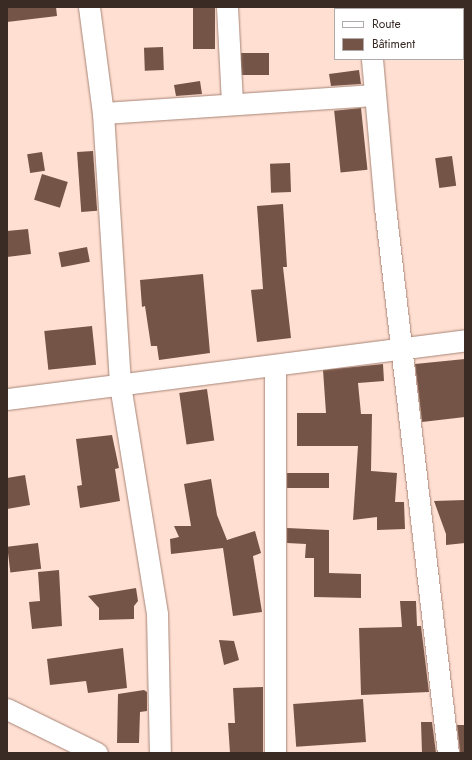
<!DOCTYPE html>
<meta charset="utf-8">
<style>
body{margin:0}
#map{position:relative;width:472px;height:760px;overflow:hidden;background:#fedfd2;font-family:Jost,sans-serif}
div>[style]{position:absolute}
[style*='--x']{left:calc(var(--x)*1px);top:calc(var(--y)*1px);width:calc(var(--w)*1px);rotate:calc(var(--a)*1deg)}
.building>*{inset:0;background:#745447;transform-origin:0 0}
.roads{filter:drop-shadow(0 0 1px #a88577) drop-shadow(0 0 1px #a88577)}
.street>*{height:21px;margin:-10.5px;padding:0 10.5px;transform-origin:10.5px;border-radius:10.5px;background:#fff}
span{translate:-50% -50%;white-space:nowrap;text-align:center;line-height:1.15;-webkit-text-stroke:4px #fff;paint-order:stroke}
.frame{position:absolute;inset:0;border:8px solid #3a2b25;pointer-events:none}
.legend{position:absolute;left:334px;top:8px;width:130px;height:52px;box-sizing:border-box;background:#fff;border:1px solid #b0aaa8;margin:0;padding:5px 7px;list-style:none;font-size:12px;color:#3a2b25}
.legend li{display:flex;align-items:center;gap:8px;height:20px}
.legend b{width:20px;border:1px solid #b0aaa8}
</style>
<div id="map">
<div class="building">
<div style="clip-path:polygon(7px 7px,56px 7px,57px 16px,7px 22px)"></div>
<div style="left:193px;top:7px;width:22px;height:42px"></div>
<div style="left:163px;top:47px;width:23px;height:19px;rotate:88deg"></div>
<div style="left:269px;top:53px;width:22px;height:28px;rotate:90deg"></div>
<div style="clip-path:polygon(359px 70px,361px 84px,331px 86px,329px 74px)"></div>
<div style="clip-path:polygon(200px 81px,202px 94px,176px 96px,174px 85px)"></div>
<div style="left:361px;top:108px;width:62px;height:27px;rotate:84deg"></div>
<div style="left:93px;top:151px;width:60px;height:16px;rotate:86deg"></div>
<div style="left:42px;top:152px;width:19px;height:15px;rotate:81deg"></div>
<div style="left:452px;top:156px;width:30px;height:17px;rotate:82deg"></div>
<div style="left:290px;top:163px;width:29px;height:20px;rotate:88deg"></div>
<div style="left:42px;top:174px;width:27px;height:27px;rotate:17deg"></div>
<div style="clip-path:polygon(283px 204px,287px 267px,283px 267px,291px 338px,257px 342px,251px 290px,263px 289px,257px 206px)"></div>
<div style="clip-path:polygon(28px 229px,31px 254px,7px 257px,7px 231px)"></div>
<div style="left:87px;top:247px;width:15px;height:29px;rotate:79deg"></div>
<div style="clip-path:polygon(203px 274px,210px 353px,159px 360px,157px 346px,151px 346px,145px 306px,142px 307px,140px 280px)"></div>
<div style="left:92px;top:326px;width:39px;height:48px;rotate:84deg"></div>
<div style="clip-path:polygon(465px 359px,465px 417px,422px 422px,415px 364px)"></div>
<div style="clip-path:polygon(383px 364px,384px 381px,358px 383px,361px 414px,372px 414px,371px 471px,397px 473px,395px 502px,404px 502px,405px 529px,377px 530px,377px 517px,353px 520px,358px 446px,297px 446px,297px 413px,326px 413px,323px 370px)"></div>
<div style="left:207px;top:389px;width:52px;height:28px;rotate:82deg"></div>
<div style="clip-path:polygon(112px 435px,119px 468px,115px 469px,120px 501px,80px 508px,77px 486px,82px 485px,76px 439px)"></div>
<div style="left:287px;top:473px;width:42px;height:15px"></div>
<div style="clip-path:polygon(25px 475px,30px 505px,7px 509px,7px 478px)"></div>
<div style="clip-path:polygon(211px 479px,217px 515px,227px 540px,255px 531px,261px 553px,253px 556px,262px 612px,233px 616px,223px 548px,171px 554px,170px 539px,179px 537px,174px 526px,191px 526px,184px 484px)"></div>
<div style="clip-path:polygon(465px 500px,465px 543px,446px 545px,446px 534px,434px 501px)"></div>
<div style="clip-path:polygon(287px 528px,329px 530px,329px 573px,361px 574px,361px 598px,314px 597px,314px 558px,305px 558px,306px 544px,287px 543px)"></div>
<div style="left:38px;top:543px;width:26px;height:31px;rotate:83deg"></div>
<div style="clip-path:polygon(59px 570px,62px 626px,32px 629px,29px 602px,40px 601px,38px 572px)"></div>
<div style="clip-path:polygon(136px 588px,138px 601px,134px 606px,134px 619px,99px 620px,99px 608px,88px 596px)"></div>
<div style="clip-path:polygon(400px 601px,416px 601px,417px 626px,421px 626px,429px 692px,361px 695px,359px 628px,402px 627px)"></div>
<div style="clip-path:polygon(219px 640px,234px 641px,239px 660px,224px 665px)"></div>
<div style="clip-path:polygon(123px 648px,127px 688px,88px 693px,86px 681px,50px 685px,47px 659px)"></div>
<div style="clip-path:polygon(263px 687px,263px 753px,230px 753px,228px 723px,235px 723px,233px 688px)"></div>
<div style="clip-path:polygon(144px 690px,147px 692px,147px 711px,140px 712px,139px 743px,117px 743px,118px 694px)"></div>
<div style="left:363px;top:699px;width:43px;height:70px;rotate:86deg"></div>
<div style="clip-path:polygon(421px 722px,432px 722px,436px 753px,422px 753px)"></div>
<div style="clip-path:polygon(457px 725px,465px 725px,465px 752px,460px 752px)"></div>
</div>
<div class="roads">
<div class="street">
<div style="--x:89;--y:7;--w:107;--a:82.5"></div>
<div style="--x:103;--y:113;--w:273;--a:86.4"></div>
<div style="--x:120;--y:385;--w:232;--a:80.8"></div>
<div style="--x:157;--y:614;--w:139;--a:88.8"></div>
<div style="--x:227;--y:7;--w:97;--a:87"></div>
<div style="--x:369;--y:7;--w:2;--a:63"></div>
<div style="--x:463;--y:46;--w:2;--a:0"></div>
<div style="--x:372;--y:59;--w:149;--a:85"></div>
<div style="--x:385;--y:207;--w:550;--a:83.42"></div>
<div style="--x:103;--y:113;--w:272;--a:-3.8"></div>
<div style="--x:275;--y:366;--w:387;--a:90"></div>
<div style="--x:7;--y:399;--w:462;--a:-7.3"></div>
<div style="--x:7;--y:709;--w:100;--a:26.1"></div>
</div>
</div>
<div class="frame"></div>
<ul class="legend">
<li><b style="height:5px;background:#fff"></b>Route</li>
<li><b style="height:11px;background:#745447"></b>Bâtiment</li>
</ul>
</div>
